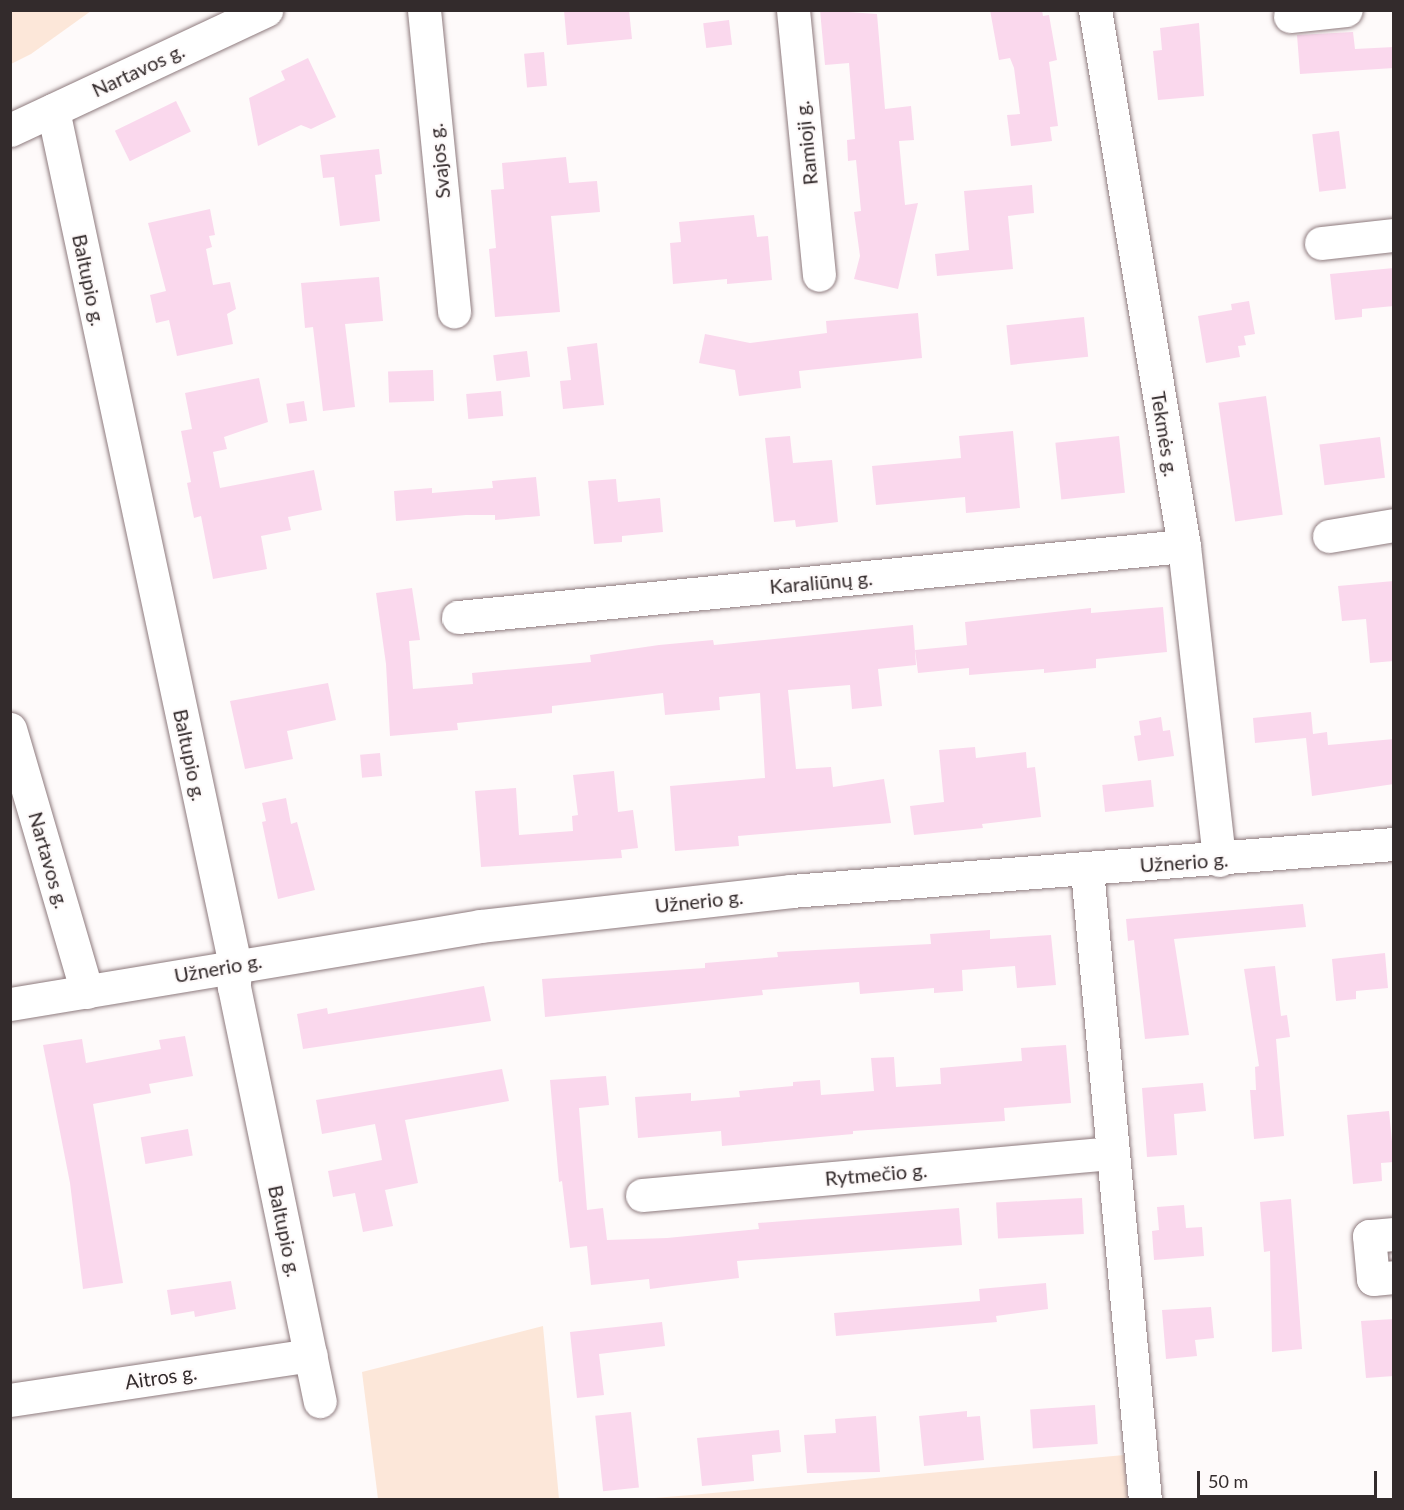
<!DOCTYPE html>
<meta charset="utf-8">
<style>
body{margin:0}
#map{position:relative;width:1404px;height:1510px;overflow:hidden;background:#fefafa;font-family:Lato,sans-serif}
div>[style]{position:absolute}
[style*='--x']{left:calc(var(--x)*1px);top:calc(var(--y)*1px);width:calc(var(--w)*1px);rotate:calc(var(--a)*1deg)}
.green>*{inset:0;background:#fce7d9}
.building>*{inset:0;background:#fad8ed;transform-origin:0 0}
.roads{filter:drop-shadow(0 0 2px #8e7b7e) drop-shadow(0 0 2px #8e7b7e)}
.minor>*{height:33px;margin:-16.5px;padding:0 16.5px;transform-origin:16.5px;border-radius:16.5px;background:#fff}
span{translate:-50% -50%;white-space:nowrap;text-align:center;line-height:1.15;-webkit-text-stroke:4.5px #fefafa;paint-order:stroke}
.street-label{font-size:20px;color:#332b2c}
.frame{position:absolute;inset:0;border:12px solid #332b2c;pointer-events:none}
.scale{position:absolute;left:1197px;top:1471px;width:180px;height:27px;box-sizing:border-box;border:3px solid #332b2c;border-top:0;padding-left:8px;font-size:18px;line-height:21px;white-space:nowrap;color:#332b2c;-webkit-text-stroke:4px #fefafa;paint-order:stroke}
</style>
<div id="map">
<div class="green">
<div style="clip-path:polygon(10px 11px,11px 10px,91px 11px,31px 54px,11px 64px)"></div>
<div style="clip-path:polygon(543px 1326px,559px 1499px,378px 1499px,362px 1372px)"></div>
<div style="clip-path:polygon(1124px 1455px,1128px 1499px,630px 1500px,691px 1495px)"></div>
</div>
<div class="building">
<div style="clip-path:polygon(564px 10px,629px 10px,632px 39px,567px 45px)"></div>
<div style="clip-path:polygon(820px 10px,877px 14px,885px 109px,911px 106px,914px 140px,899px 141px,905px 205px,918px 203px,898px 289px,854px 279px,860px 256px,854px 212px,861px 211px,856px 160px,848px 161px,847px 140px,855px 139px,849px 63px,825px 65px)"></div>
<div style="clip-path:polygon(990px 10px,1042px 10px,1043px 16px,1049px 15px,1057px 60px,1049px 62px,1058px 126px,1050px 127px,1052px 141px,1011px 146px,1007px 115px,1020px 114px,1014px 68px,1010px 58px,999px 60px)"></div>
<div style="left:729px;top:20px;width:25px;height:26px;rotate:83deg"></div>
<div style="clip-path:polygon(1199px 23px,1204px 96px,1158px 100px,1153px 51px,1162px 50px,1160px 28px)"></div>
<div style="clip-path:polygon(1353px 32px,1355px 49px,1394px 47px,1394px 68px,1300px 74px,1297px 35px)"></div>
<div style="left:544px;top:52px;width:34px;height:20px;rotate:85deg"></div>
<div style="clip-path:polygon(308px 58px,336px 117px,311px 129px,301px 125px,258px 146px,249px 98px,285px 80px,281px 71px)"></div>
<div style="left:176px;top:101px;width:34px;height:68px;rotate:64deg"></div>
<div style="left:1339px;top:131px;width:58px;height:27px;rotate:83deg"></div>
<div style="clip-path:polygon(379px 149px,382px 174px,375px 175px,380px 221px,340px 226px,334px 177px,323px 178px,320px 155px)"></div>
<div style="clip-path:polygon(566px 157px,569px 183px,597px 181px,600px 212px,551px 216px,560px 312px,495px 317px,489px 249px,496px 248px,491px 190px,504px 189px,502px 163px)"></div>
<div style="clip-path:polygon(1032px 185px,1034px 213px,1008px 216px,1013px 269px,937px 276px,935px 254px,969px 250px,964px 191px)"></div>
<div style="clip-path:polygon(210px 209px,215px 235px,209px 236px,212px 247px,206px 249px,213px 285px,230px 282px,236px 309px,227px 314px,233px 344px,177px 356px,169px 320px,156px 323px,150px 295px,166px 291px,148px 223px)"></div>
<div style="clip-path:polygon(754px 215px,757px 237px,768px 236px,772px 280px,727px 284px,727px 279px,673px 284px,670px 243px,681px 242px,679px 222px)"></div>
<div style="clip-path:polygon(1394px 268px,1394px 306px,1362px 309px,1362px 317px,1335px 320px,1330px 274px)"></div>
<div style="clip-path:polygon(379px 277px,383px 321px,345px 324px,355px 407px,323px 411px,313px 327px,305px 328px,301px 283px)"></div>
<div style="clip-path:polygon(1249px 301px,1255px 334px,1244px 336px,1246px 345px,1238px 346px,1240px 357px,1206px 363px,1198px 316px,1232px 310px,1231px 304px)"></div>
<div style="clip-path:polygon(918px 313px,922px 358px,799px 371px,801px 388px,739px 396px,735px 370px,699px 363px,705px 334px,750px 343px,827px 333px,826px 321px)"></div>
<div style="left:1084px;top:317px;width:40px;height:78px;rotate:84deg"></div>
<div style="clip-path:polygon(597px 343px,604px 405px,563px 409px,560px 381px,571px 380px,567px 347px)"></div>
<div style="left:527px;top:351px;width:26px;height:34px;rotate:83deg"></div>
<div style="left:433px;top:370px;width:31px;height:45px;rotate:88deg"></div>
<div style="clip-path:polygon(259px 378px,268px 422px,224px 437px,227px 449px,213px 452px,220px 488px,314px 470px,322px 510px,288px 517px,291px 530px,261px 536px,267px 569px,213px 579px,201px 516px,194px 518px,187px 483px,191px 482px,181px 431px,192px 429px,185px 393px)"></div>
<div style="left:501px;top:391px;width:25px;height:35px;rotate:85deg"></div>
<div style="left:1266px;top:396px;width:120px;height:48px;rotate:82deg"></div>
<div style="left:304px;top:401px;width:20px;height:18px;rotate:81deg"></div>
<div style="clip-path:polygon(1013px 431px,1020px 508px,966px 513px,965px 497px,876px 505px,872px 466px,961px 458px,959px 436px)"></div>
<div style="clip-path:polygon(790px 436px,793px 463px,832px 460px,838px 522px,796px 527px,795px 520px,774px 522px,765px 438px)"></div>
<div style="left:1119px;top:436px;width:57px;height:64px;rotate:84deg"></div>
<div style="left:1380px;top:437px;width:41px;height:61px;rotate:83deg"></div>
<div style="clip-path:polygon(536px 477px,540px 516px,495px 520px,495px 515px,466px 515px,396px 521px,394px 491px,432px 488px,432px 493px,493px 488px,492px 481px)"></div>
<div style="clip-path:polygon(616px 479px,618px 502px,660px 498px,663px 532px,622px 536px,622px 542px,594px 544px,588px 481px)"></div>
<div style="clip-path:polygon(1394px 581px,1394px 661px,1370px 663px,1366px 619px,1342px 621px,1338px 586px)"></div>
<div style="clip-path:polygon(412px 588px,420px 640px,409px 641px,413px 689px,473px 684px,472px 673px,591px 662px,590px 655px,659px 645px,713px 640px,714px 645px,913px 625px,916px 665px,878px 669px,882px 706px,852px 709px,850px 685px,788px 690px,796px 769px,831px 767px,833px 787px,884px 779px,891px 823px,738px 836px,739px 846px,675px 851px,670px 786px,765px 778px,760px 693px,719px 697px,720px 710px,665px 715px,663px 693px,552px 706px,552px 713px,457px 723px,458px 730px,390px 736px,386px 664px,376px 593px)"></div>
<div style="clip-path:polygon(1163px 607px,1167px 652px,1096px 659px,1096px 668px,1044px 673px,1044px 669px,969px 675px,969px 668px,918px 673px,915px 650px,967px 645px,965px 622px,1091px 608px,1091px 613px)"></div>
<div style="clip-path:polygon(328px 683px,336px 720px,287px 731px,293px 759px,245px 769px,230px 701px)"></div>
<div style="clip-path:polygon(1311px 712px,1313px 734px,1327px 732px,1328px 745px,1394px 739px,1394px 784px,1312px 796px,1306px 738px,1255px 743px,1253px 718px)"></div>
<div style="clip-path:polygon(1161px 717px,1163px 731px,1170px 730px,1174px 756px,1138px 761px,1134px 736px,1141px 735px,1139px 721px)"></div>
<div style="clip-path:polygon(975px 747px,976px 758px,1026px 752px,1027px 768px,1035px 767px,1041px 817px,982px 824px,983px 828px,914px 835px,910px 806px,944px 802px,939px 750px)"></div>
<div style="left:380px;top:753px;width:23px;height:20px;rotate:85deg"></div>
<div style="clip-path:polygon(614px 771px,618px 812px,633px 810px,638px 848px,621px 850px,622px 858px,481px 867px,475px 791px,516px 788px,519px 835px,573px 831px,572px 816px,578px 815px,573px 775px)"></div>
<div style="left:1151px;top:780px;width:27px;height:49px;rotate:84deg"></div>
<div style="clip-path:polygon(286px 798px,291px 824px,297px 822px,315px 890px,278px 899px,262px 822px,266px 821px,262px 803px)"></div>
<div style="clip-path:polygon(1303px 904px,1306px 927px,1174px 939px,1189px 1035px,1145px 1039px,1134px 940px,1128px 941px,1126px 919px)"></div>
<div style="clip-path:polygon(990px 930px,990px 939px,1051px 935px,1056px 985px,1017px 988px,1015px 966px,962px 970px,963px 991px,934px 993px,934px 988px,860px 994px,859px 982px,762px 990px,763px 995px,545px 1017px,542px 979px,705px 968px,705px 963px,778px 957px,777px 952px,931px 944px,930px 934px)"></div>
<div style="clip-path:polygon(1385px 953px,1388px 988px,1356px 991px,1356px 999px,1336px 1001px,1332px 959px)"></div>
<div style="clip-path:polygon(1275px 966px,1281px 1016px,1287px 1015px,1290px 1037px,1276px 1039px,1284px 1136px,1254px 1139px,1250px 1090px,1256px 1090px,1255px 1067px,1259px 1066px,1244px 969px)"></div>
<div style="clip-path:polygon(484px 986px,491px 1021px,303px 1049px,297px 1014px,327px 1008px,328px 1014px)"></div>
<div style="clip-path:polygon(185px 1036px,193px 1076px,149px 1084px,151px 1093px,93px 1104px,123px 1283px,83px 1289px,70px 1183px,43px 1045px,82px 1039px,86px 1063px,161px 1049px,159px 1040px)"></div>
<div style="clip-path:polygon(1066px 1045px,1071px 1103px,1004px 1108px,1005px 1121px,853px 1131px,853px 1134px,722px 1146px,721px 1131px,638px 1138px,635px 1097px,691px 1093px,691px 1101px,740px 1097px,739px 1091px,793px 1086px,793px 1082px,820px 1080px,821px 1095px,874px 1091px,871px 1058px,894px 1057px,896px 1087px,941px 1084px,940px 1068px,1022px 1061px,1021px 1048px)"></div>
<div style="clip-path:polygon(502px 1069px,509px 1101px,405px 1120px,418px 1183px,385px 1190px,393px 1226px,363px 1232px,355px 1193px,333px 1197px,328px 1171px,382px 1160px,375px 1124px,322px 1134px,316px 1100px)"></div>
<div style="clip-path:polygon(606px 1076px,609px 1105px,579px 1108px,587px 1210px,603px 1208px,607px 1240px,667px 1238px,759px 1229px,758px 1223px,959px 1208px,962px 1245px,737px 1261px,739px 1278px,672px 1286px,650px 1289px,649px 1279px,591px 1285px,587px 1246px,570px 1248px,562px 1181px,559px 1182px,550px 1080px)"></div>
<div style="clip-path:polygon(1203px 1083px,1206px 1111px,1174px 1114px,1177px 1155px,1147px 1157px,1142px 1088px)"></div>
<div style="clip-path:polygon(1389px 1111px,1394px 1162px,1381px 1163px,1382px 1181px,1353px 1184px,1347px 1115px)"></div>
<div style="left:188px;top:1129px;width:27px;height:48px;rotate:80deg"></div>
<div style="left:1082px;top:1198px;width:36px;height:86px;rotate:87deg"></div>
<div style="clip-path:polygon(1291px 1199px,1302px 1349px,1272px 1352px,1270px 1251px,1264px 1252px,1260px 1202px)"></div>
<div style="clip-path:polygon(1184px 1205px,1186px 1228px,1202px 1227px,1204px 1256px,1154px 1260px,1152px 1231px,1159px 1230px,1157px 1207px)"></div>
<div style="clip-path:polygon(231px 1281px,236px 1309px,195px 1317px,194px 1311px,171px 1315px,167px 1290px)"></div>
<div style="clip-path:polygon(1046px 1283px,1048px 1309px,996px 1316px,997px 1322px,836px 1336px,834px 1313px,980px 1301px,979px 1289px)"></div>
<div style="clip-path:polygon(1211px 1307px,1214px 1338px,1195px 1340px,1197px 1356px,1166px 1359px,1162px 1310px)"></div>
<div style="clip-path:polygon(1394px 1319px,1394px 1376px,1366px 1378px,1361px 1321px)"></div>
<div style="clip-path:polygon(662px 1322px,665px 1346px,599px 1354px,604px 1395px,577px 1398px,570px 1332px)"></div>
<div style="left:1095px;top:1405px;width:39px;height:65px;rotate:86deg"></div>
<div style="clip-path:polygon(967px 1411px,967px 1417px,980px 1416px,984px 1460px,924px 1466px,919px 1416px)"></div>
<div style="left:631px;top:1412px;width:76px;height:36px;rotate:84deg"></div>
<div style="clip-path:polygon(876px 1416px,880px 1472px,807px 1473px,804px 1435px,836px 1433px,835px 1419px)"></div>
<div style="clip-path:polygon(779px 1430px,781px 1452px,752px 1455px,754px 1481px,702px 1486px,697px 1438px)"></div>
</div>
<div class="roads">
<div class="minor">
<div style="--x:424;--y:10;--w:303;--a:84.3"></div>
<div style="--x:793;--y:10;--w:266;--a:84.4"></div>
<div style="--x:1095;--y:10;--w:543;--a:80.57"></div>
<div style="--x:1184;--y:546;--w:316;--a:83.6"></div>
<div style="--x:1290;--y:16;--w:56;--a:-6.1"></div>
<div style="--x:53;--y:110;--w:874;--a:77.98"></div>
<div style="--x:235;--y:965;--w:22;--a:93"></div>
<div style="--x:234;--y:987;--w:423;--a:78.3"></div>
<div style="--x:10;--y:130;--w:283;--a:-25.1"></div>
<div style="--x:1321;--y:243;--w:73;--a:-6.3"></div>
<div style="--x:1329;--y:536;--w:66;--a:-9.6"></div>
<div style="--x:458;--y:617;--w:729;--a:-5.59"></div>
<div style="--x:10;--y:729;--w:274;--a:73.7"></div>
<div style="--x:1087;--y:870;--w:633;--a:84.74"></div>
<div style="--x:10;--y:1004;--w:476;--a:-9.4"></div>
<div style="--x:480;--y:926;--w:313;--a:-6.4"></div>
<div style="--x:791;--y:891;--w:605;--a:-4.46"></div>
<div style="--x:642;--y:1195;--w:471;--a:-5.1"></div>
<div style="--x:1394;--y:1234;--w:25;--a:175"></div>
<div style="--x:1369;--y:1236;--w:43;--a:84.7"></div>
<div style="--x:1373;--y:1279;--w:21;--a:-5"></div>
<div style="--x:10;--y:1400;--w:304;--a:-8.5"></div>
</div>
</div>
<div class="street-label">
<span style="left:138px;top:70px;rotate:-25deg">Nartavos g.</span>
<span style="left:806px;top:143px;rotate:-96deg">Ramioji g.</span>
<span style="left:439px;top:161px;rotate:-96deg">Svajos g.</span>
<span style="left:89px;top:280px;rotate:78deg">Baltupio g.</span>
<span style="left:1165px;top:434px;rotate:81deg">Tekmės g.</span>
<span style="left:821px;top:582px;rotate:-5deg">Karaliūnų g.</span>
<span style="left:190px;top:755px;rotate:78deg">Baltupio g.</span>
<span style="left:49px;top:860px;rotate:74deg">Nartavos g.</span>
<span style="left:1184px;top:862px;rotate:-4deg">Užnerio g.</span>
<span style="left:699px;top:901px;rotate:-6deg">Užnerio g.</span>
<span style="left:218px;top:968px;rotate:-10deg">Užnerio g.</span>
<span style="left:876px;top:1174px;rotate:-5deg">Rytmečio g.</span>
<span style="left:285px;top:1231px;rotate:78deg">Baltupio g.</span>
<span style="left:161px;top:1377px;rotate:-8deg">Aitros g.</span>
</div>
<div class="frame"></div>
<div class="scale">50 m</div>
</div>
